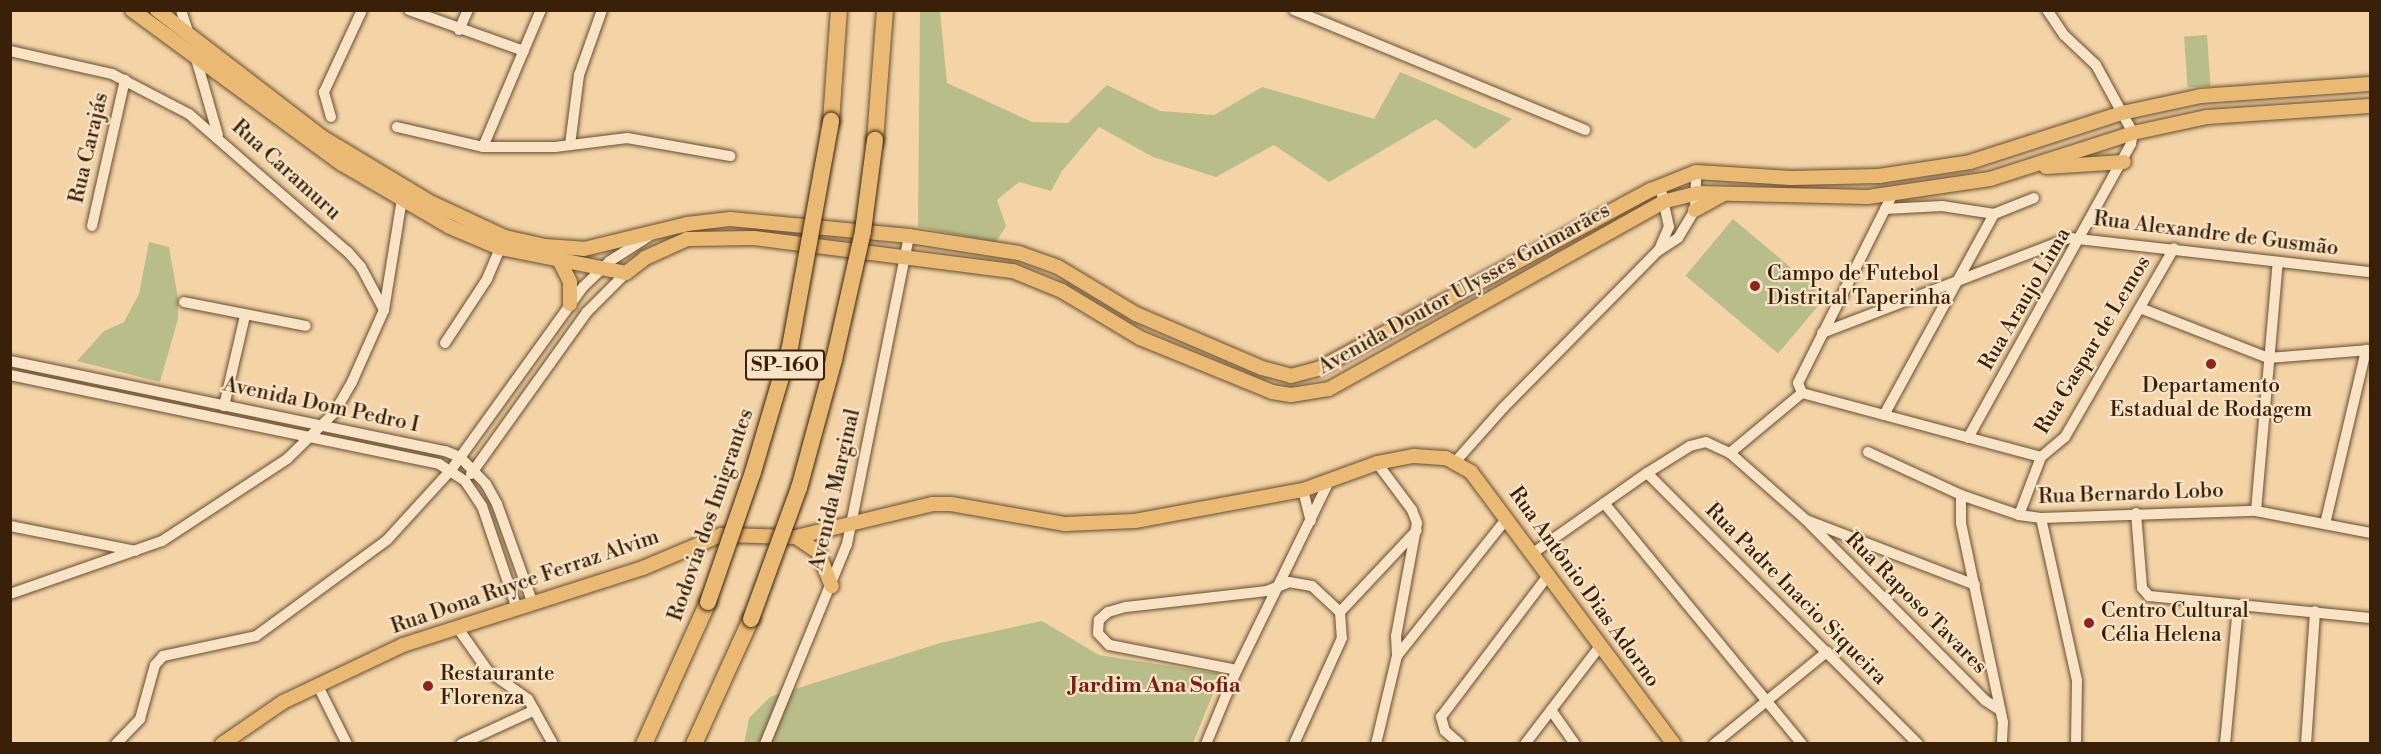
<!DOCTYPE html>
<meta charset="utf-8">
<style>
body{margin:0}
#map{position:relative;width:2381px;height:754px;overflow:hidden;background:#f4d4a7;font-family:"Libre Bodoni",serif}
div>[style]{position:absolute}
[style*='--x']{left:calc(var(--x)*1px);top:calc(var(--y)*1px);width:calc(var(--w)*1px);rotate:calc(var(--a)*1deg)}
.green>*{inset:0;background:#b9bd89;transform-origin:0 0}
.roads{filter:drop-shadow(0 0 2px #684d30) drop-shadow(0 0 2px #684d30)}
.minor>*{height:10px;margin:-5px;padding:0 5px;transform-origin:5px;border-radius:5px;background:#f8e3c6}
.major>*{height:14px;margin:-7px;padding:0 7px;transform-origin:7px;border-radius:7px;background:#eaba74}
.highway>*{height:16px;margin:-8px;padding:0 8px;transform-origin:8px;border-radius:8px;background:#eaba74}
.bridges{filter:drop-shadow(0 0 2px #3a2009) drop-shadow(0 0 2px #3a2009)}
.highway-bridge>*{height:16px;margin:-8px;padding:0 8px;transform-origin:8px;border-radius:8px;background:#eaba74}
.dots>*{width:16px;height:16px;translate:-50% -50%;box-sizing:border-box;border:3px solid #f8e3c6;border-radius:50%}
span{translate:-50% -50%;white-space:nowrap;text-align:center;line-height:1.15;-webkit-text-stroke:4.5px #f8e3c6;paint-order:stroke}
.shield-label span{padding:2px 4px;background:#f8e3c6;border:2px solid;border-radius:4px;-webkit-text-stroke-width:0}
.shield-label{font-size:20px;color:#3a2009;font-weight:700}
.street-label{font-size:21px;color:#3a2009}
.poi-label{font-size:21px;color:#3a2009}
.left{translate:0 -50%;text-align:left}
.neighbourhood-label{font-size:22px;color:#7a1f14;font-weight:700}
.frame{position:absolute;inset:0;border:12px solid #3a2009;pointer-events:none}
</style>
<div id="map">
<div class="green">
<div style="clip-path:polygon(920px 11px,940px 11px,947px 83px,1032px 122px,1068px 123px,1107px 85px,1160px 111px,1214px 115px,1262px 87px,1374px 119px,1400px 72px,1512px 119px,1475px 149px,1436px 119px,1329px 182px,1274px 145px,1216px 177px,1153px 157px,1099px 127px,1062px 171px,1051px 191px,1019px 182px,997px 200px,1006px 226px,996px 242px,918px 227px)"></div>
<div style="left:2207px;top:35px;width:51px;height:23px;rotate:86deg"></div>
<div style="left:1733px;top:219px;width:121px;height:74px;rotate:40deg"></div>
<div style="clip-path:polygon(149px 242px,169px 247px,178px 298px,178px 319px,160px 382px,77px 361px,104px 331px,124px 322px,139px 294px)"></div>
<div style="clip-path:polygon(1042px 621px,1099px 655px,1221px 674px,1193px 743px,744px 744px,749px 718px,770px 697px,940px 643px)"></div>
</div>
<div class="roads">
<div class="minor">
<div style="--x:181;--y:10;--w:25;--a:72"></div>
<div style="--x:409;--y:10;--w:122;--a:19.6"></div>
<div style="--x:1294;--y:10;--w:315;--a:22.4"></div>
<div style="--x:459;--y:30;--w:22;--a:-66"></div>
<div style="--x:10;--y:51;--w:105;--a:12.7"></div>
<div style="--x:112;--y:74;--w:87;--a:27.5"></div>
<div style="--x:189;--y:114;--w:211;--a:41"></div>
<div style="--x:348;--y:252;--w:20;--a:49"></div>
<div style="--x:361;--y:267;--w:49;--a:61.9"></div>
<div style="--x:384;--y:310;--w:79;--a:114"></div>
<div style="--x:352;--y:382;--w:34;--a:120"></div>
<div style="--x:335;--y:412;--w:67;--a:135.6"></div>
<div style="--x:287;--y:459;--w:149;--a:146.7"></div>
<div style="--x:162;--y:541;--w:161;--a:160.8"></div>
<div style="--x:195;--y:55;--w:83;--a:74"></div>
<div style="--x:331;--y:117;--w:26;--a:-106"></div>
<div style="--x:324;--y:92;--w:90;--a:-65.1"></div>
<div style="--x:397;--y:127;--w:88;--a:13.1"></div>
<div style="--x:483;--y:147;--w:72;--a:0"></div>
<div style="--x:555;--y:147;--w:73;--a:-7.1"></div>
<div style="--x:627;--y:138;--w:105;--a:9.9"></div>
<div style="--x:570;--y:145;--w:71;--a:-82.7"></div>
<div style="--x:579;--y:75;--w:69;--a:-70.5"></div>
<div style="--x:483;--y:147;--w:149;--a:-67.1"></div>
<div style="--x:1885;--y:209;--w:57;--a:-3"></div>
<div style="--x:1942;--y:206;--w:53;--a:8.7"></div>
<div style="--x:1994;--y:214;--w:43;--a:-21.8"></div>
<div style="--x:92;--y:226;--w:150;--a:-77.3"></div>
<div style="--x:1659;--y:250;--w:25;--a:-67"></div>
<div style="--x:1669;--y:227;--w:43;--a:-102.1"></div>
<div style="--x:184;--y:302;--w:124;--a:11.1"></div>
<div style="--x:2140;--y:308;--w:137;--a:21.3"></div>
<div style="--x:2268;--y:358;--w:102;--a:-4.5"></div>
<div style="--x:384;--y:310;--w:112;--a:-80.8"></div>
<div style="--x:1822;--y:333;--w:266;--a:-21"></div>
<div style="--x:2070;--y:238;--w:302;--a:6.5"></div>
<div style="--x:445;--y:343;--w:77;--a:-56.7"></div>
<div style="--x:487;--y:279;--w:34;--a:-67"></div>
<div style="--x:10;--y:361;--w:444;--a:11.7"></div>
<div style="--x:445;--y:451;--w:16;--a:22"></div>
<div style="--x:460;--y:457;--w:37;--a:46"></div>
<div style="--x:486;--y:484;--w:23;--a:61"></div>
<div style="--x:497;--y:504;--w:106;--a:70.2"></div>
<div style="--x:10;--y:375;--w:438;--a:11.7"></div>
<div style="--x:439;--y:464;--w:31;--a:33"></div>
<div style="--x:465;--y:481;--w:30;--a:56"></div>
<div style="--x:482;--y:506;--w:109;--a:71.2"></div>
<div style="--x:1802;--y:393;--w:247;--a:15"></div>
<div style="--x:1802;--y:393;--w:11;--a:-112"></div>
<div style="--x:1798;--y:383;--w:212;--a:-63.4"></div>
<div style="--x:224;--y:406;--w:92;--a:-76.9"></div>
<div style="--x:1884;--y:415;--w:229;--a:-61.3"></div>
<div style="--x:1968;--y:438;--w:336;--a:-61"></div>
<div style="--x:2131;--y:144;--w:11;--a:-80"></div>
<div style="--x:2133;--y:133;--w:77;--a:-118.6"></div>
<div style="--x:2096;--y:65;--w:44;--a:-136.8"></div>
<div style="--x:2064;--y:35;--w:30;--a:-124"></div>
<div style="--x:1868;--y:452;--w:102;--a:24.8"></div>
<div style="--x:1961;--y:495;--w:61;--a:19"></div>
<div style="--x:2019;--y:515;--w:22;--a:8"></div>
<div style="--x:2041;--y:518;--w:215;--a:-1.9"></div>
<div style="--x:2256;--y:511;--w:116;--a:10.9"></div>
<div style="--x:1730;--y:453;--w:94;--a:-39.8"></div>
<div style="--x:1456;--y:461;--w:72;--a:-48.4"></div>
<div style="--x:1504;--y:407;--w:219;--a:-45.4"></div>
<div style="--x:1658;--y:251;--w:24;--a:-33"></div>
<div style="--x:1678;--y:238;--w:33;--a:-59"></div>
<div style="--x:1695;--y:210;--w:38;--a:-88"></div>
<div style="--x:1377;--y:463;--w:59;--a:53.3"></div>
<div style="--x:1412;--y:510;--w:14;--a:69"></div>
<div style="--x:1417;--y:523;--w:115;--a:100.5"></div>
<div style="--x:1396;--y:636;--w:20;--a:87"></div>
<div style="--x:1647;--y:473;--w:383;--a:45"></div>
<div style="--x:471;--y:474;--w:199;--a:-54.4"></div>
<div style="--x:587;--y:312;--w:55;--a:-45"></div>
<div style="--x:1303;--y:490;--w:32;--a:76"></div>
<div style="--x:1961;--y:495;--w:28;--a:90"></div>
<div style="--x:1961;--y:523;--w:203;--a:78.1"></div>
<div style="--x:2003;--y:722;--w:22;--a:93"></div>
<div style="--x:1604;--y:503;--w:312;--a:50.6"></div>
<div style="--x:2256;--y:511;--w:250;--a:-85"></div>
<div style="--x:2136;--y:513;--w:75;--a:85.4"></div>
<div style="--x:2142;--y:588;--w:11;--a:49"></div>
<div style="--x:2149;--y:596;--w:222;--a:5.7"></div>
<div style="--x:2019;--y:515;--w:62;--a:-69.2"></div>
<div style="--x:2041;--y:457;--w:31;--a:-40"></div>
<div style="--x:2065;--y:437;--w:218;--a:-60"></div>
<div style="--x:2041;--y:518;--w:166;--a:77.5"></div>
<div style="--x:2077;--y:680;--w:64;--a:90.9"></div>
<div style="--x:1809;--y:523;--w:251;--a:45.2"></div>
<div style="--x:1986;--y:701;--w:17;--a:33"></div>
<div style="--x:2325;--y:524;--w:179;--a:-76.7"></div>
<div style="--x:10;--y:526;--w:128;--a:11.2"></div>
<div style="--x:1533;--y:553;--w:139;--a:-35.1"></div>
<div style="--x:1647;--y:473;--w:51;--a:-32.1"></div>
<div style="--x:1690;--y:446;--w:16;--a:-14"></div>
<div style="--x:1706;--y:442;--w:26;--a:25"></div>
<div style="--x:1730;--y:453;--w:101;--a:41.4"></div>
<div style="--x:1806;--y:520;--w:181;--a:21"></div>
<div style="--x:1340;--y:612;--w:112;--a:-46.8"></div>
<div style="--x:457;--y:627;--w:54;--a:54.8"></div>
<div style="--x:488;--y:671;--w:49;--a:35"></div>
<div style="--x:528;--y:699;--w:51;--a:60.9"></div>
<div style="--x:1237;--y:670;--w:130;--a:-168.9"></div>
<div style="--x:1109;--y:645;--w:16;--a:-133"></div>
<div style="--x:1098;--y:633;--w:13;--a:-86"></div>
<div style="--x:1099;--y:620;--w:12;--a:-42"></div>
<div style="--x:1108;--y:612;--w:19;--a:-16"></div>
<div style="--x:1126;--y:607;--w:142;--a:-6.5"></div>
<div style="--x:1267;--y:591;--w:24;--a:-22"></div>
<div style="--x:1289;--y:582;--w:23;--a:10"></div>
<div style="--x:1312;--y:586;--w:38;--a:43"></div>
<div style="--x:1340;--y:612;--w:26;--a:86"></div>
<div style="--x:1342;--y:638;--w:116;--a:114.4"></div>
<div style="--x:317;--y:684;--w:67;--a:63.4"></div>
<div style="--x:1551;--y:710;--w:42;--a:54.8"></div>
<div style="--x:116;--y:744;--w:35;--a:-46"></div>
<div style="--x:140;--y:719;--w:56;--a:-74.5"></div>
<div style="--x:155;--y:665;--w:12;--a:-48"></div>
<div style="--x:163;--y:656;--w:95;--a:-12.1"></div>
<div style="--x:256;--y:636;--w:162;--a:-36.2"></div>
<div style="--x:387;--y:540;--w:95;--a:-47.6"></div>
<div style="--x:451;--y:470;--w:226;--a:-54.2"></div>
<div style="--x:583;--y:287;--w:37;--a:-44"></div>
<div style="--x:610;--y:261;--w:46;--a:-32.7"></div>
<div style="--x:461;--y:744;--w:81;--a:-24.7"></div>
<div style="--x:765;--y:744;--w:216;--a:-67.7"></div>
<div style="--x:847;--y:544;--w:314;--a:-78.6"></div>
<div style="--x:1206;--y:744;--w:76;--a:-67.5"></div>
<div style="--x:1235;--y:674;--w:215;--a:-64"></div>
<div style="--x:1376;--y:744;--w:90;--a:-76.6"></div>
<div style="--x:1397;--y:656;--w:176;--a:-51.4"></div>
<div style="--x:1460;--y:744;--w:20;--a:-139"></div>
<div style="--x:1445;--y:731;--w:15;--a:-106"></div>
<div style="--x:1441;--y:717;--w:179;--a:-52.9"></div>
<div style="--x:1525;--y:744;--w:125;--a:-52.5"></div>
<div style="--x:1714;--y:744;--w:146;--a:-39.2"></div>
<div style="--x:2225;--y:744;--w:139;--a:-84.6"></div>
<div style="--x:2306;--y:744;--w:133;--a:-86.1"></div>
</div>
<div class="major">
<div style="--x:132;--y:10;--w:260;--a:36.3"></div>
<div style="--x:342;--y:164;--w:125;--a:30.3"></div>
<div style="--x:450;--y:227;--w:54;--a:22.8"></div>
<div style="--x:500;--y:248;--w:128;--a:11.2"></div>
<div style="--x:626;--y:273;--w:24;--a:-38"></div>
<div style="--x:645;--y:258;--w:46;--a:-24.3"></div>
<div style="--x:687;--y:239;--w:67;--a:-0.9"></div>
<div style="--x:754;--y:238;--w:261;--a:7.3"></div>
<div style="--x:1013;--y:271;--w:53;--a:22.2"></div>
<div style="--x:1062;--y:291;--w:91;--a:31.1"></div>
<div style="--x:1140;--y:338;--w:143;--a:22.2"></div>
<div style="--x:1272;--y:392;--w:19;--a:9"></div>
<div style="--x:1291;--y:395;--w:38;--a:-9"></div>
<div style="--x:1329;--y:389;--w:386;--a:-29.2"></div>
<div style="--x:1666;--y:201;--w:32;--a:-14"></div>
<div style="--x:1697;--y:193;--w:171;--a:1.3"></div>
<div style="--x:1868;--y:197;--w:123;--a:-8.4"></div>
<div style="--x:1990;--y:179;--w:150;--a:-17.8"></div>
<div style="--x:2133;--y:133;--w:76;--a:-12.2"></div>
<div style="--x:2207;--y:117;--w:163;--a:-3.9"></div>
<div style="--x:157;--y:10;--w:208;--a:37.6"></div>
<div style="--x:322;--y:137;--w:124;--a:31.1"></div>
<div style="--x:428;--y:201;--w:85;--a:25.1"></div>
<div style="--x:505;--y:237;--w:41;--a:12.7"></div>
<div style="--x:545;--y:246;--w:39;--a:4"></div>
<div style="--x:584;--y:249;--w:106;--a:-13.6"></div>
<div style="--x:687;--y:224;--w:43;--a:-6.6"></div>
<div style="--x:730;--y:219;--w:180;--a:5.4"></div>
<div style="--x:909;--y:236;--w:111;--a:8.8"></div>
<div style="--x:1019;--y:253;--w:41;--a:19.7"></div>
<div style="--x:1058;--y:267;--w:91;--a:31.1"></div>
<div style="--x:1136;--y:314;--w:137;--a:23.2"></div>
<div style="--x:1262;--y:368;--w:30;--a:15"></div>
<div style="--x:1291;--y:376;--w:28;--a:-15"></div>
<div style="--x:1318;--y:369;--w:378;--a:-28.3"></div>
<div style="--x:1651;--y:190;--w:48;--a:-21.8"></div>
<div style="--x:1696;--y:172;--w:95;--a:3.6"></div>
<div style="--x:1791;--y:178;--w:88;--a:-1.3"></div>
<div style="--x:1879;--y:176;--w:92;--a:-8.7"></div>
<div style="--x:1970;--y:162;--w:160;--a:-17.9"></div>
<div style="--x:2122;--y:113;--w:81;--a:-12.1"></div>
<div style="--x:2201;--y:96;--w:169;--a:-4.1"></div>
<div style="--x:2046;--y:167;--w:78;--a:-3.7"></div>
<div style="--x:1695;--y:210;--w:31;--a:-29"></div>
<div style="--x:560;--y:262;--w:22;--a:63"></div>
<div style="--x:570;--y:282;--w:22;--a:90"></div>
<div style="--x:796;--y:537;--w:27;--a:34"></div>
<div style="--x:818;--y:552;--w:37;--a:68"></div>
<div style="--x:222;--y:744;--w:74;--a:-34.5"></div>
<div style="--x:283;--y:702;--w:133;--a:-25.4"></div>
<div style="--x:403;--y:645;--w:252;--a:-17.8"></div>
<div style="--x:643;--y:568;--w:85;--a:-22.9"></div>
<div style="--x:721;--y:535;--w:75;--a:1.5"></div>
<div style="--x:796;--y:537;--w:140;--a:-13.6"></div>
<div style="--x:932;--y:504;--w:19;--a:0"></div>
<div style="--x:951;--y:504;--w:116;--a:10"></div>
<div style="--x:1065;--y:524;--w:70;--a:-2.5"></div>
<div style="--x:1135;--y:521;--w:171;--a:-10.5"></div>
<div style="--x:1303;--y:490;--w:79;--a:-20"></div>
<div style="--x:1377;--y:463;--w:38;--a:-11"></div>
<div style="--x:1414;--y:456;--w:32;--a:4"></div>
<div style="--x:1446;--y:458;--w:29;--a:29"></div>
<div style="--x:1471;--y:472;--w:339;--a:53.3"></div>
</div>
<div class="highway">
<div style="--x:831;--y:121;--w:111;--a:-85.9"></div>
<div style="--x:875;--y:140;--w:130;--a:-85.6"></div>
<div style="--x:644;--y:744;--w:156;--a:-65.7"></div>
<div style="--x:694;--y:744;--w:137;--a:-65.5"></div>
</div>
</div>
<div class="bridges">
<div class="highway-bridge">
<div style="--x:708;--y:602;--w:138;--a:-70.9"></div>
<div style="--x:753;--y:472;--w:130;--a:-73.5"></div>
<div style="--x:790;--y:347;--w:230;--a:-79.7"></div>
<div style="--x:751;--y:619;--w:140;--a:-69.9"></div>
<div style="--x:799;--y:488;--w:133;--a:-74.7"></div>
<div style="--x:834;--y:360;--w:132;--a:-77.3"></div>
<div style="--x:863;--y:231;--w:92;--a:-82.5"></div>
</div>
</div>
<div class="dots">
<div style="left:1755px;top:286px;background:#8f2418"></div>
<div style="left:2211px;top:364px;background:#8f2418"></div>
<div style="left:2089px;top:623px;background:#8f2418"></div>
<div style="left:428px;top:686px;background:#8f2418"></div>
</div>
<div class="shield-label">
<span style="left:785px;top:365px">SP-160</span>
</div>
<div class="street-label">
<span style="left:89px;top:148px;rotate:-77deg">Rua Carajás</span>
<span style="left:286px;top:170px;rotate:42deg">Rua Caramuru</span>
<span style="left:2216px;top:234px;rotate:7deg">Rua Alexandre de Gusmão</span>
<span style="left:1464px;top:289px;rotate:-29deg">Avenida Doutor Ulysses Guimarães</span>
<span style="left:2025px;top:299px;rotate:-60deg">Rua Araujo Lima</span>
<span style="left:2093px;top:345px;rotate:-59deg">Rua Gaspar de Lemos</span>
<span style="left:321px;top:405px;rotate:12deg">Avenida Dom Pedro I</span>
<span style="left:835px;top:490px;rotate:-77deg">Avenida Marginal</span>
<span style="left:2131px;top:494px;rotate:-2deg">Rua Bernardo Lobo</span>
<span style="left:711px;top:515px;rotate:-71deg">Rodovia dos Imigrantes</span>
<span style="left:525px;top:582px;rotate:-19deg">Rua Dona Ruyce Ferraz Alvim</span>
<span style="left:1584px;top:587px;rotate:54deg">Rua Antônio Dias Adorno</span>
<span style="left:1796px;top:594px;rotate:45deg">Rua Padre Inacio Siqueira</span>
<span style="left:1916px;top:603px;rotate:45deg">Rua Raposo Tavares</span>
</div>
<div class="poi-label">
<span class="left" style="left:1767px;top:286px">Campo de Futebol<br>Distrital Taperinha</span>
<span style="left:2211px;top:398px">Departamento<br>Estadual de Rodagem</span>
<span class="left" style="left:2101px;top:623px">Centro Cultural<br>Célia Helena</span>
<span class="left" style="left:440px;top:686px">Restaurante<br>Florenza</span>
</div>
<div class="neighbourhood-label">
<span style="left:1155px;top:686px">Jardim Ana Sofia</span>
</div>
<div class="frame"></div>
</div>
